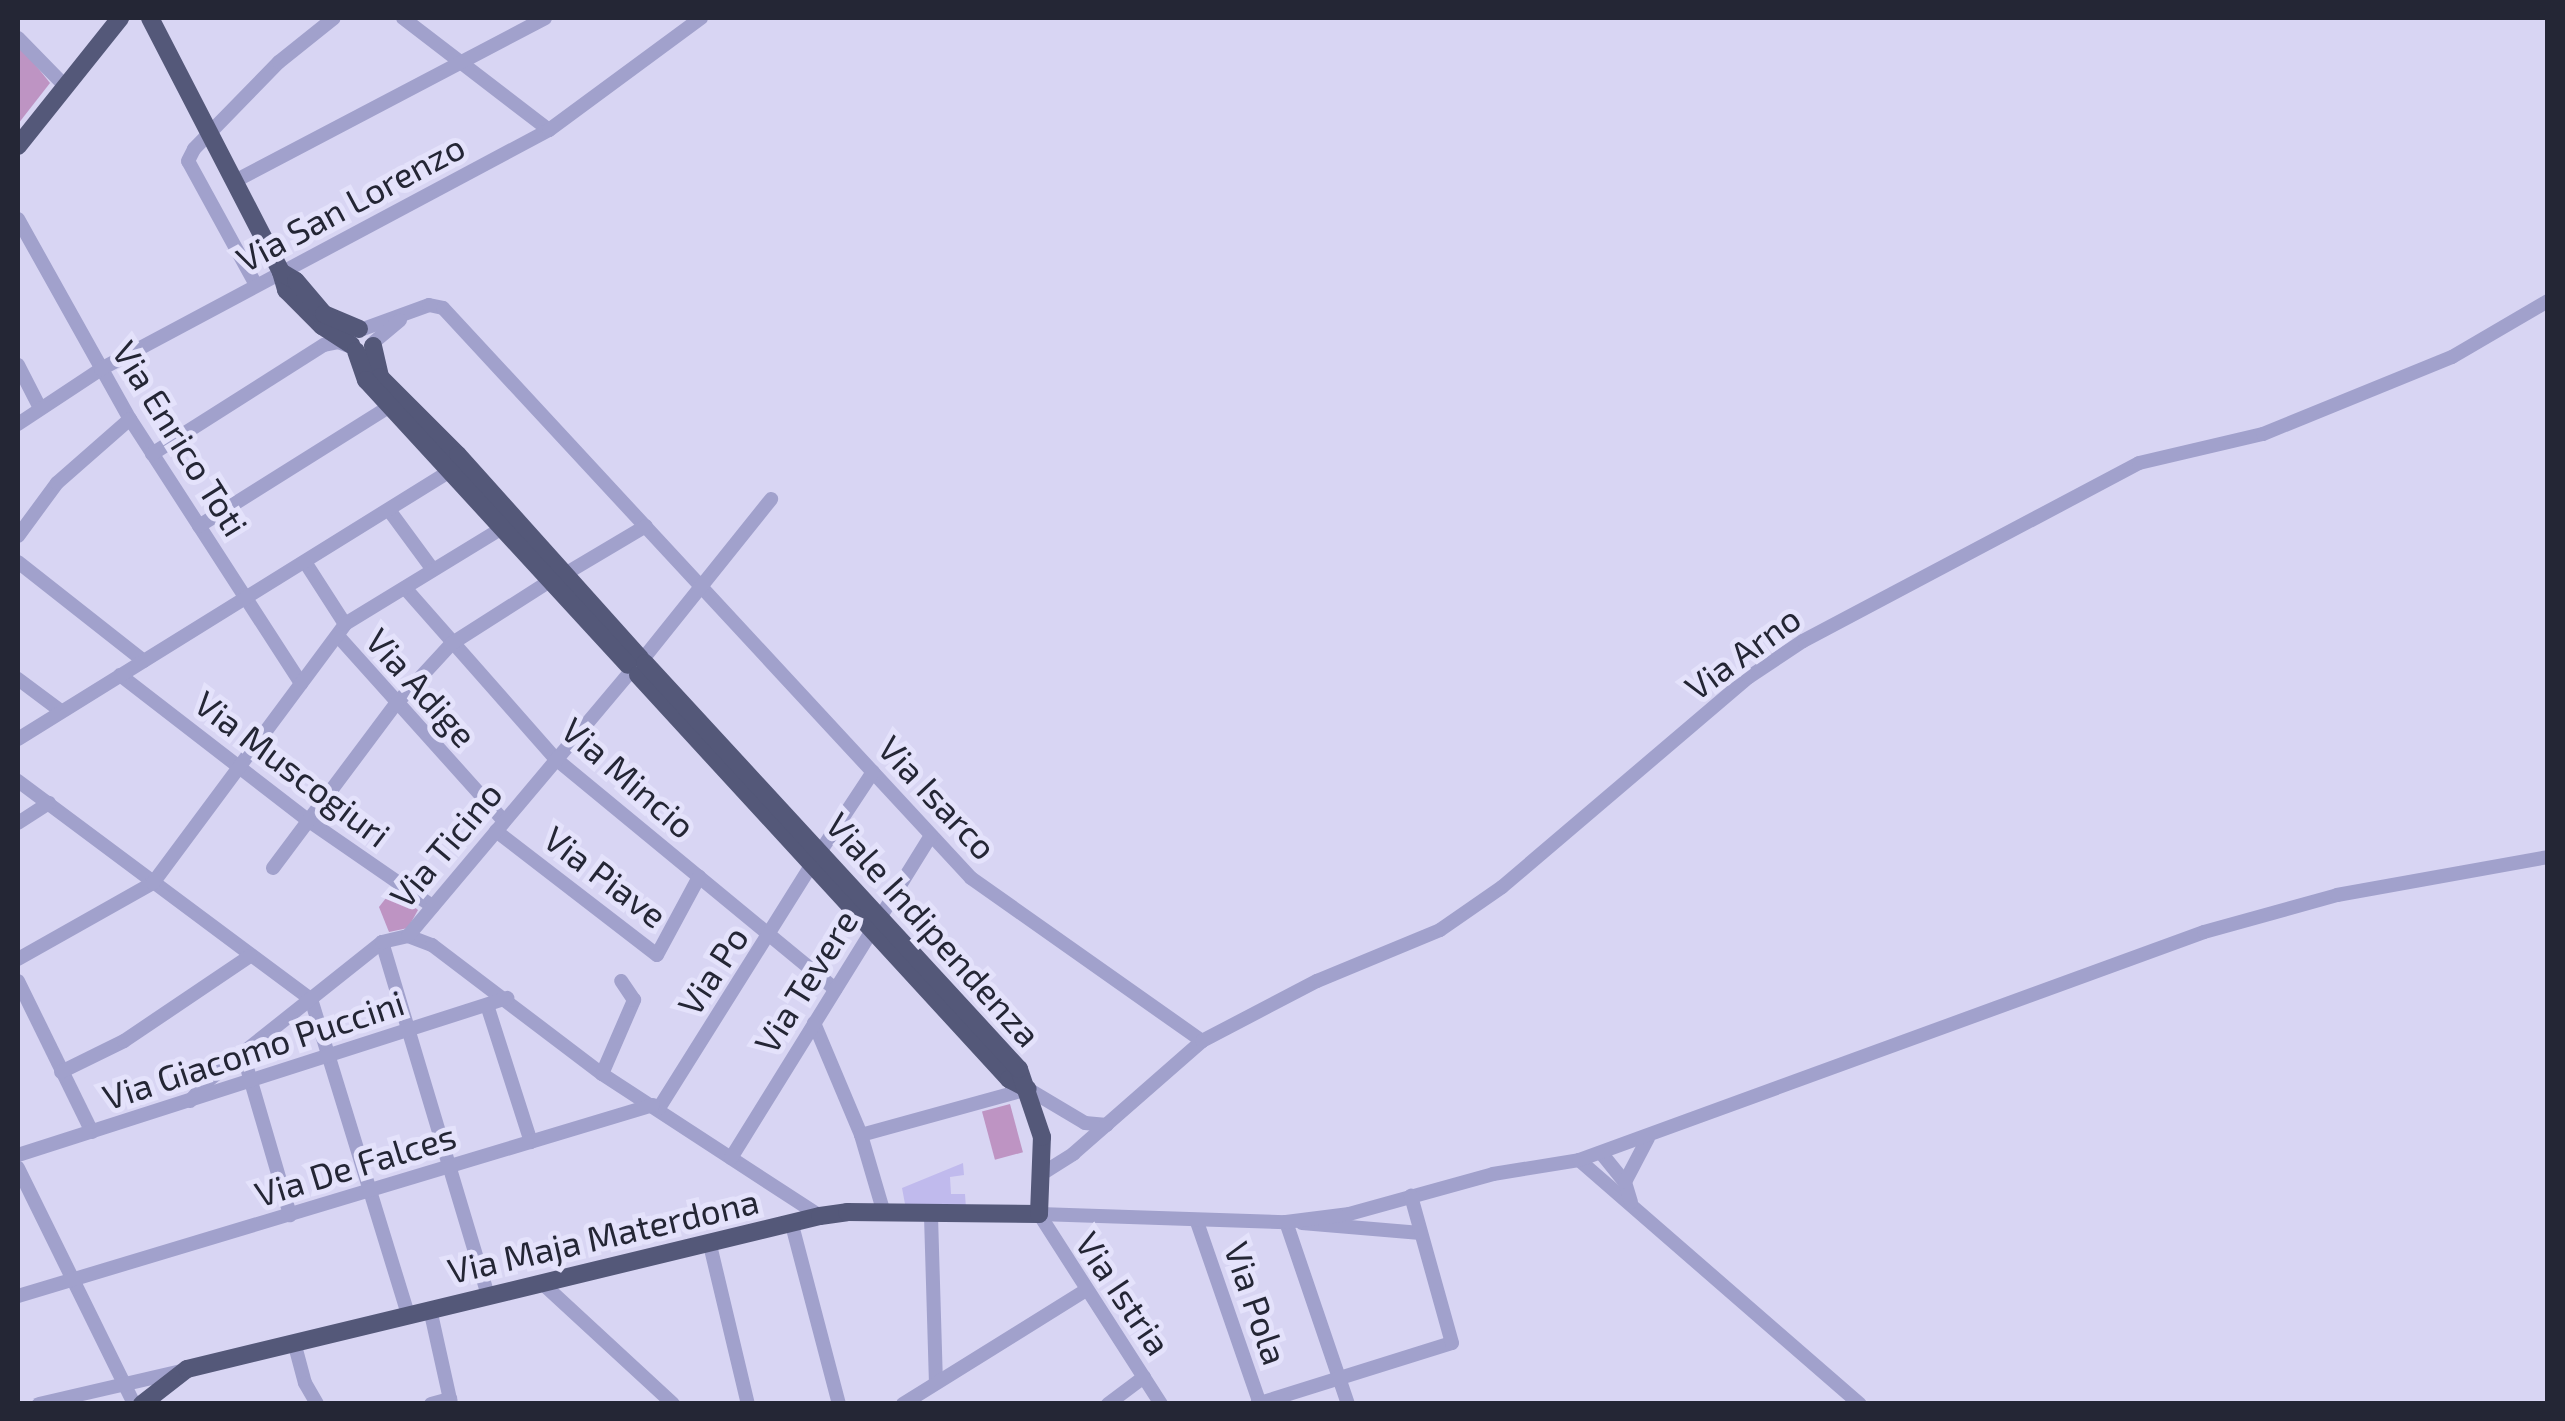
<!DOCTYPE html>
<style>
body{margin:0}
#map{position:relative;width:2565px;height:1421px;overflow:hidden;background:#d8d5f3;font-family:"Exo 2",sans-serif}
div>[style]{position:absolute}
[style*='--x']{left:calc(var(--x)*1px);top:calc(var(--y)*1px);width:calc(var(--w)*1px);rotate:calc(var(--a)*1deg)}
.green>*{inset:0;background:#be94c3;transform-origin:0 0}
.plaza>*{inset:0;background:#c0baed}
.minor>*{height:14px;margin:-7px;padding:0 7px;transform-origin:7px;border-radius:7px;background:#a1a1cc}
.major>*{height:18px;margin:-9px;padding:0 9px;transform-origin:9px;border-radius:9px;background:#545879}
span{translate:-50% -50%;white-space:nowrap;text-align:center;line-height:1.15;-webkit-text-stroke:10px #e4e2fb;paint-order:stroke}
.street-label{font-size:35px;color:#242635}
.frame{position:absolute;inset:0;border:20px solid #242635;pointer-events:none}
</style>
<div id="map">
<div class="green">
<div style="clip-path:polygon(18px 43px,50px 83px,18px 124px)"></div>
<div style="clip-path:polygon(393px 889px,418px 910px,408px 928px,389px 932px,379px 907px)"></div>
<div style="left:1010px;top:1104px;width:50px;height:29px;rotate:75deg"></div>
</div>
<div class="plaza">
<div style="clip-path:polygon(963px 1163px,964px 1175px,950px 1177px,951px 1194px,965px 1194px,966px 1208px,905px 1204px,902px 1188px)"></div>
</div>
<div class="minor">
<div style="--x:403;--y:18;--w:184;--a:37.5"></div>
<div style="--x:18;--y:38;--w:67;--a:45.6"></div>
<div style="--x:235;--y:181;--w:350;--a:-27.7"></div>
<div style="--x:18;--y:219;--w:229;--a:60.8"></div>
<div style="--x:130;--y:419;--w:315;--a:57.1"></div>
<div style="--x:256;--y:285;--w:141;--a:-118.7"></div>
<div style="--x:188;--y:161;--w:13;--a:-63"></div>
<div style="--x:194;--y:149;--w:122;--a:-45.7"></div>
<div style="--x:279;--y:62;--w:70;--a:-38.7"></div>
<div style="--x:363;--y:329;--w:70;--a:-20"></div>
<div style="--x:429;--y:305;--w:14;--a:12"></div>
<div style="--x:443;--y:308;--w:777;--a:47.19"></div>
<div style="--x:971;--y:878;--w:283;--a:35.2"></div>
<div style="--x:374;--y:342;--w:34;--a:-40"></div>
<div style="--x:18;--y:365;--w:46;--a:62.9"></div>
<div style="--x:18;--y:424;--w:100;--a:-33.5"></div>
<div style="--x:101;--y:369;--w:508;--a:-28.08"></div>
<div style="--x:549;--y:130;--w:189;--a:-36.4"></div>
<div style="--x:152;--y:454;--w:204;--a:-32.4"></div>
<div style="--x:324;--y:345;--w:14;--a:-12"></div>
<div style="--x:338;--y:342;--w:12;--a:20"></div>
<div style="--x:389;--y:510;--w:74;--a:53.7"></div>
<div style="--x:199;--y:526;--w:226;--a:-32.1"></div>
<div style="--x:18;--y:536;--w:66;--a:-53.7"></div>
<div style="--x:57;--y:483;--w:97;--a:-41.2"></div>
<div style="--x:18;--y:562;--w:160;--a:38.2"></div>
<div style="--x:305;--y:562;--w:74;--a:57.2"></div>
<div style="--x:565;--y:574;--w:94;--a:-30.7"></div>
<div style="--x:405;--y:588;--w:228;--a:48.6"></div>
<div style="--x:556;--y:759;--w:362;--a:39.5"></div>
<div style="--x:338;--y:636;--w:249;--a:48.1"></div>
<div style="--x:643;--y:659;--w:205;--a:-51.3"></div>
<div style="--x:120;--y:675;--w:239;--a:37.7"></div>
<div style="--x:309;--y:821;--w:150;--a:34.6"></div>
<div style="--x:18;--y:679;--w:54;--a:36.7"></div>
<div style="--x:18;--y:739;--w:508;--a:-31.81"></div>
<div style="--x:18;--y:781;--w:365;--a:36.7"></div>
<div style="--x:18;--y:823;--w:37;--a:-33"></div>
<div style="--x:496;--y:831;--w:203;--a:37.6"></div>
<div style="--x:657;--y:955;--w:89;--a:-61.7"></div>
<div style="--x:820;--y:852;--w:96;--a:-56.5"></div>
<div style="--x:273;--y:868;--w:204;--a:-53.2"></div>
<div style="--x:395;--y:705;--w:83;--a:-47.4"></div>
<div style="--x:451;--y:644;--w:117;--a:-32.5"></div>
<div style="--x:408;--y:936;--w:26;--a:21"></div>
<div style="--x:432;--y:945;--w:213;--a:37.2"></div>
<div style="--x:602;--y:1074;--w:260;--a:33.1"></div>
<div style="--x:382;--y:942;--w:370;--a:73.3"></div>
<div style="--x:18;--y:959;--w:155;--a:-29.4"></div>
<div style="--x:153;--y:883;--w:322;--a:-53.4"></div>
<div style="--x:345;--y:624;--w:184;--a:-31.4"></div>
<div style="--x:18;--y:981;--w:168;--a:63.9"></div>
<div style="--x:311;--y:999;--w:330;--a:72.9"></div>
<div style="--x:487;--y:1005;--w:144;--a:72.2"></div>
<div style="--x:814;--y:1023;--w:121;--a:67.2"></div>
<div style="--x:861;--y:1135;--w:81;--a:73.6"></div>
<div style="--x:243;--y:1054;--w:168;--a:73.7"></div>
<div style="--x:61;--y:1072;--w:70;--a:-26.2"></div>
<div style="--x:124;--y:1041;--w:152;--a:-34"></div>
<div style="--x:602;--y:1074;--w:81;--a:-66.6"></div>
<div style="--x:634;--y:1000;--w:23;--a:-124"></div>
<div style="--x:190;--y:1101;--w:30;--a:-48"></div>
<div style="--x:210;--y:1079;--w:220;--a:-38.5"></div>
<div style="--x:382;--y:942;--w:27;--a:-13"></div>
<div style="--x:408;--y:936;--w:345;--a:-49.9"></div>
<div style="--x:659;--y:1108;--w:288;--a:-57.9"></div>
<div style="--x:861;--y:1135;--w:173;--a:-15.4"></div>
<div style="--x:1028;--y:1089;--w:66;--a:30.8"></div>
<div style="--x:1085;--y:1123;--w:22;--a:5"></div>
<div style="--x:1602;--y:1154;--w:36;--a:51"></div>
<div style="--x:18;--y:1155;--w:514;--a:-17.8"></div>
<div style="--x:731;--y:1158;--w:379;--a:-58.2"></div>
<div style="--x:1579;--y:1160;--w:372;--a:41"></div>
<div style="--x:18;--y:1168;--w:263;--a:63.8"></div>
<div style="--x:1043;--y:1173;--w:36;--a:-32"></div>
<div style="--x:1073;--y:1154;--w:171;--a:-41.2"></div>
<div style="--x:1202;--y:1041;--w:130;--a:-27.6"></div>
<div style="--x:1317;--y:981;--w:133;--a:-22.5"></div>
<div style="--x:1440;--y:930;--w:75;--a:-34.7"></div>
<div style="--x:1502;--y:887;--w:324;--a:-40.4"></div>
<div style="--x:1749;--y:677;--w:65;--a:-33.7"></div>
<div style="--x:1803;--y:641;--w:380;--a:-27.9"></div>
<div style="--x:2139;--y:463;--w:127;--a:-13.2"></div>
<div style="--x:2263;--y:434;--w:204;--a:-22.2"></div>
<div style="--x:2452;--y:357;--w:111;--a:-30.3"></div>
<div style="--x:1631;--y:1202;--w:21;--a:-107"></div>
<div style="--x:1625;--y:1182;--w:50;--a:-62.4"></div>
<div style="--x:931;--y:1216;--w:167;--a:88.3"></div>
<div style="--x:1197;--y:1222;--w:193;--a:70.9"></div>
<div style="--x:1286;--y:1222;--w:192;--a:71.2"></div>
<div style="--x:1302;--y:1223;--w:119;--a:4.8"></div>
<div style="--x:792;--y:1225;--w:185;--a:75.3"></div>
<div style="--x:710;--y:1245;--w:163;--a:76.6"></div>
<div style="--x:542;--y:1283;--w:178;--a:42.7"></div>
<div style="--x:18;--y:1296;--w:663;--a:-16.74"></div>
<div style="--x:430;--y:1309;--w:97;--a:77.5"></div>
<div style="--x:294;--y:1342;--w:42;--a:75"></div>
<div style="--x:305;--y:1383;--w:24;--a:60"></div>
<div style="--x:39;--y:1404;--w:147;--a:-13"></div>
<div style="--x:431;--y:1404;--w:20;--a:-15"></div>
<div style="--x:903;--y:1404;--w:216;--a:-31.9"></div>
<div style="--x:1108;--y:1404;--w:45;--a:-36.9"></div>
<div style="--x:1161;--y:1404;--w:226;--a:-122.7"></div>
<div style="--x:1039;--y:1214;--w:247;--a:1.9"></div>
<div style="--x:1286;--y:1222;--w:64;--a:-7.2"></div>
<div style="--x:1349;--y:1214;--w:149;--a:-15.5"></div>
<div style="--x:1493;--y:1174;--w:87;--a:-9.2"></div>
<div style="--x:1579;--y:1160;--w:665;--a:-20.04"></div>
<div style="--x:2204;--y:932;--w:138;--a:-15.5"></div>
<div style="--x:2337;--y:895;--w:214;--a:-10.2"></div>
<div style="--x:1257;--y:1404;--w:204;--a:-17.4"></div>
<div style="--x:1452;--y:1343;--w:153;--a:-105.6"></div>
</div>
<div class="major">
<div style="--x:150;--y:18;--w:286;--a:62.7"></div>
<div style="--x:281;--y:272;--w:19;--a:74"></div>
<div style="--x:286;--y:290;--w:51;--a:45"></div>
<div style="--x:322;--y:326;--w:35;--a:33"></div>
<div style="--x:18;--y:146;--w:164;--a:-51.4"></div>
<div style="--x:281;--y:272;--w:17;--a:31"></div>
<div style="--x:296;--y:281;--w:43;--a:49.7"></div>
<div style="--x:324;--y:314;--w:38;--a:23"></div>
<div style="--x:373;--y:346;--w:32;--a:77"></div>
<div style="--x:380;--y:377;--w:110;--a:45"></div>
<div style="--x:458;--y:455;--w:273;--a:48.1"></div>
<div style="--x:356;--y:351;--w:31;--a:71"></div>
<div style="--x:366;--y:380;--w:387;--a:47.4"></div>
<div style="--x:638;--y:675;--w:549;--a:47.44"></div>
<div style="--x:1009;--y:1079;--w:21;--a:28"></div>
<div style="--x:142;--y:1404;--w:57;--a:-37.9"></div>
<div style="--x:187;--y:1369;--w:651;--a:-13.59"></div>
<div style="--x:820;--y:1216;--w:27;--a:-8"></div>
<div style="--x:847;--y:1212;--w:192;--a:0.6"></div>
<div style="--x:1039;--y:1214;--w:77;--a:-87.8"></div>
<div style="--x:1042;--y:1137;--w:72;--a:-108.7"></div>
<div style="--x:1019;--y:1069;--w:552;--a:-132.65"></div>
</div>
<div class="street-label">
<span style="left:350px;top:202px;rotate:-28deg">Via San Lorenzo</span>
<span style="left:181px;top:438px;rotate:58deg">Via Enrico Toti</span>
<span style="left:1742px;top:652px;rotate:-36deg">Via Arno</span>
<span style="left:422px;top:687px;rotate:48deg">Via Adige</span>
<span style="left:293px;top:768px;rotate:37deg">Via Muscogiuri</span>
<span style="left:629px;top:777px;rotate:41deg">Via Mincio</span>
<span style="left:938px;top:797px;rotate:47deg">Via Isarco</span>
<span style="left:445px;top:844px;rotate:-50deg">Via Ticino</span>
<span style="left:606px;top:876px;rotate:37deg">Via Piave</span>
<span style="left:934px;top:929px;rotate:48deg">Viale Indipendenza</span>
<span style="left:712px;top:970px;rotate:-57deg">Via Po</span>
<span style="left:805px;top:981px;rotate:-58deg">Via Tevere</span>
<span style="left:253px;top:1049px;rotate:-18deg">Via Giacomo Puccini</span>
<span style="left:355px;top:1164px;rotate:-17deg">Via De Falces</span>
<span style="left:603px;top:1235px;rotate:-13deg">Via Maja Materdona</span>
<span style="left:1124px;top:1293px;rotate:56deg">Via Istria</span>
<span style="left:1257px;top:1303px;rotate:71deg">Via Pola</span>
</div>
<div class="frame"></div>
</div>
